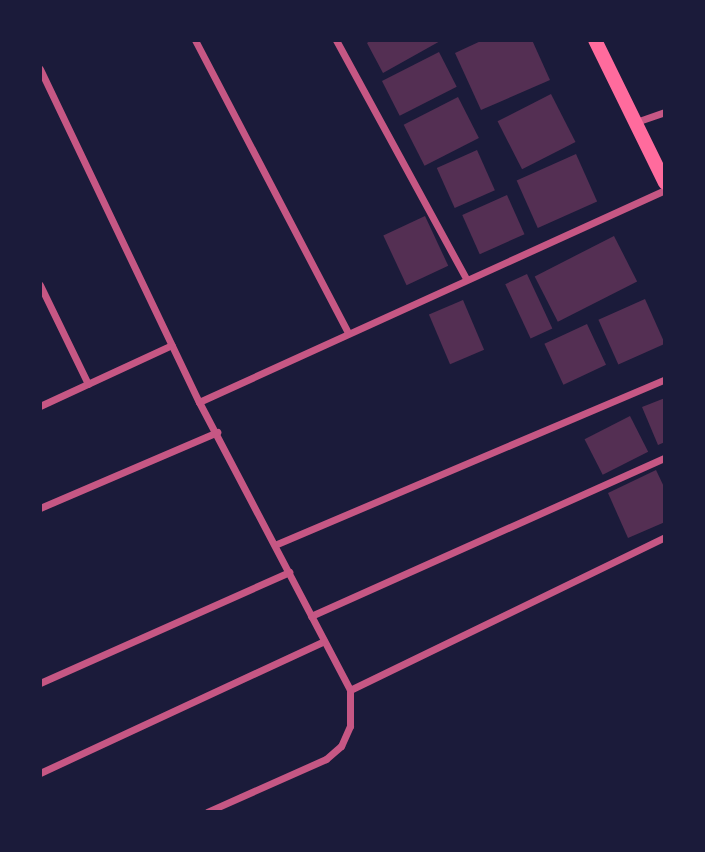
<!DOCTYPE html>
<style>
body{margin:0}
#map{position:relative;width:705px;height:852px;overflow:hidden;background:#1b1b3a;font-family:"PT Serif",serif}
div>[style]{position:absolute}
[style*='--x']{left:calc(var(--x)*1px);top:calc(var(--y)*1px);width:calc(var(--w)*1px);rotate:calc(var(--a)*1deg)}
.building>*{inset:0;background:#542f53;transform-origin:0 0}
.minor>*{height:7px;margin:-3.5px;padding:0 3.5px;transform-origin:3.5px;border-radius:3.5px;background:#c65784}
.secondary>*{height:14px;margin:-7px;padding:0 7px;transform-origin:7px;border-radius:7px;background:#ff6b9d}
span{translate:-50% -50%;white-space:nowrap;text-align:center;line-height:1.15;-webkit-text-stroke:5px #1b1b3a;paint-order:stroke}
.frame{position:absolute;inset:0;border:42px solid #1b1b3a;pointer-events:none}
</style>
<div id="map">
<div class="building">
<div style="clip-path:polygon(371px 40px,442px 40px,383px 73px,367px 43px)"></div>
<div style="clip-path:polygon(483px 40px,532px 40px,550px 80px,481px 110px,455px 53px)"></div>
<div style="left:439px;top:52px;width:39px;height:64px;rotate:63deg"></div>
<div style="left:551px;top:94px;width:54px;height:60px;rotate:63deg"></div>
<div style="left:458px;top:97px;width:46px;height:61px;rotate:63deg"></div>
<div style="left:477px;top:150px;width:44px;height:44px;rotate:66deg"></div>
<div style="left:576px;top:154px;width:52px;height:65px;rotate:66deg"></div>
<div style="left:507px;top:195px;width:43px;height:49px;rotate:66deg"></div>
<div style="left:425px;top:216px;width:55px;height:46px;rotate:65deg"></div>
<div style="left:614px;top:236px;width:51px;height:89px;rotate:63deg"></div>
<div style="left:527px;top:274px;width:60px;height:24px;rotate:65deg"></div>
<div style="left:645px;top:299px;width:49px;height:51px;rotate:66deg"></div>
<div style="left:463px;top:300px;width:54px;height:37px;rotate:67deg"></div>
<div style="left:587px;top:324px;width:45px;height:47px;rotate:65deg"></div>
<div style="clip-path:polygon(665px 398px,665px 442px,658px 445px,642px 407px)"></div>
<div style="left:630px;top:416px;width:40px;height:51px;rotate:63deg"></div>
<div style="clip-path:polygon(656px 470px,665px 489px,665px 522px,628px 538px,608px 493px)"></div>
</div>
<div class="minor">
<div style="--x:195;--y:40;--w:328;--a:62.4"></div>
<div style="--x:336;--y:40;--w:271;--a:61.4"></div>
<div style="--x:40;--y:69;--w:369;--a:64.5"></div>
<div style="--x:199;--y:402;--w:512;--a:-24.46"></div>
<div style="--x:636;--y:122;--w:31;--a:-19"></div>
<div style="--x:40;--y:285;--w:110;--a:64.1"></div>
<div style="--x:199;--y:402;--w:325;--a:62.3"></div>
<div style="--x:350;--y:690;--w:36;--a:90"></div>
<div style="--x:350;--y:726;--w:22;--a:114"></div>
<div style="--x:341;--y:746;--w:20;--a:139"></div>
<div style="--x:326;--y:759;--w:130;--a:156"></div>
<div style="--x:40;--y:406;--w:145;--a:-24.8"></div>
<div style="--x:40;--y:508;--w:193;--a:-23.2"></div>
<div style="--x:277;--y:544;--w:422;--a:-23"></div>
<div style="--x:311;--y:616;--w:388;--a:-24.1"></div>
<div style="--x:40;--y:683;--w:273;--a:-24"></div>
<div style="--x:350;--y:690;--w:350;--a:-25.9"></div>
<div style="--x:40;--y:773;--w:313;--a:-24.9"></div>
</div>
<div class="secondary">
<div style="--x:595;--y:40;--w:159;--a:63.9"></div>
</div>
<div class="frame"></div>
</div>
